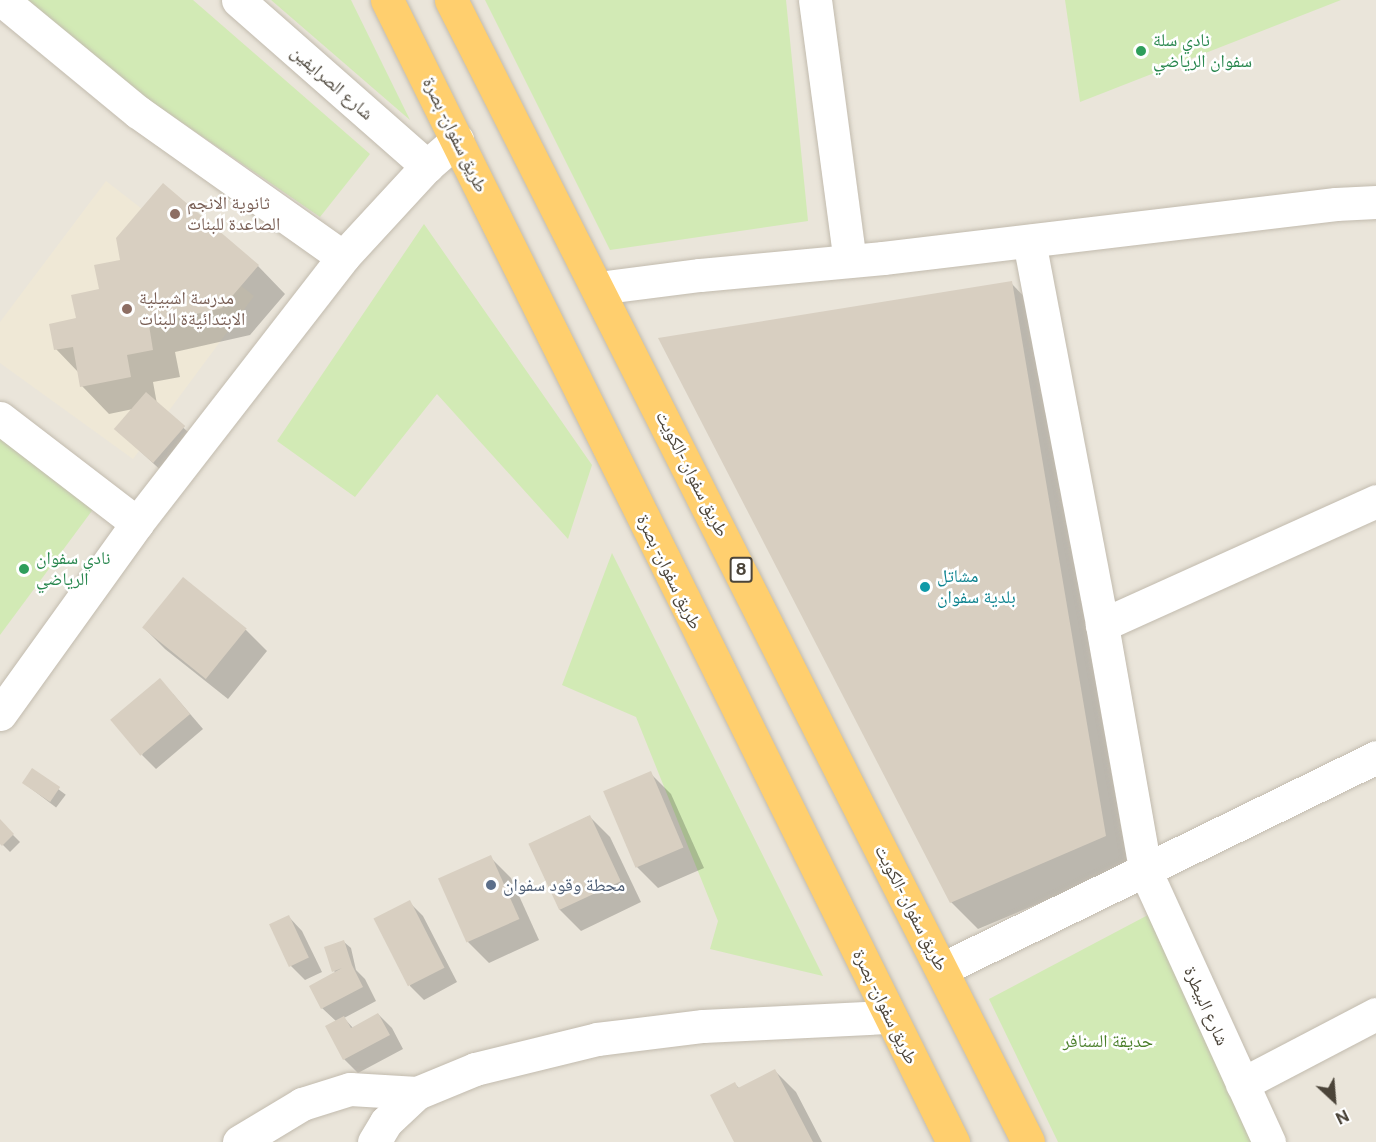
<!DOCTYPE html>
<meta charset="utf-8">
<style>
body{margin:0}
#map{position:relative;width:1376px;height:1142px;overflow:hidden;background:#f6f3ec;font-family:"Public Sans","Noto Naskh Arabic",sans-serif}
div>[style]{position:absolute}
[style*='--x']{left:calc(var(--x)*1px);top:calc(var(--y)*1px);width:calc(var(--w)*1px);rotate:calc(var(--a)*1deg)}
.residential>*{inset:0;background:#eae5da;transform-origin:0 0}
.education>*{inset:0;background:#efe8d6}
.green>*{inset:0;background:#d2eab5}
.shadow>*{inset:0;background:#0003;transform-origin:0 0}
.building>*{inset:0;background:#d8cfc1;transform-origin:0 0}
.roads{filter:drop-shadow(0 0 2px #c2bbae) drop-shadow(0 0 2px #c2bbae)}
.minor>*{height:33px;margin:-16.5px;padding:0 16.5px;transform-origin:16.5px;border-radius:16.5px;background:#fff}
.highway>*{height:33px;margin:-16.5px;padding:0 16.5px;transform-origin:16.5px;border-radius:16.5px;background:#ffcf6e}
.dots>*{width:16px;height:16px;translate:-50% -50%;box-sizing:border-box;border:3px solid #fff;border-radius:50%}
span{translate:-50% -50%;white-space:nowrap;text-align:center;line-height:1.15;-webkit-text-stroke:5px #fff;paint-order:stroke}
.shield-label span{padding:2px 4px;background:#fff;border:2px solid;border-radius:4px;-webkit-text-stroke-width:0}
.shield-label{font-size:16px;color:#4b4439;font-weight:700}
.leisure-label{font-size:18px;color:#27864d}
.left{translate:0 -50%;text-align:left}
.street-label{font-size:18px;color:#4b4439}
.education-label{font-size:18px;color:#785e54}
.culture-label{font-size:18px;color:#0d838f}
.service-label{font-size:18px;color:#4e5e75}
.park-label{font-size:18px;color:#4a7f2a}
.north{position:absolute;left:1304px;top:1070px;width:60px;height:60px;-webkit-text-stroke:4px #fff;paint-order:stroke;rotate:154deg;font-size:16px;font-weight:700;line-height:24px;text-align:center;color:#4b4439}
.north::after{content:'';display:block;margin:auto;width:21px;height:27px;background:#4b4439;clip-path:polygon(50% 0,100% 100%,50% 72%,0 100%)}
</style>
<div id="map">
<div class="residential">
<div style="left:0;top:0;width:1376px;height:1142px"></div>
</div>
<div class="education">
<div style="clip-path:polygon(106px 181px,254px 296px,133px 459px,0 363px,0 322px)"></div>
</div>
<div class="green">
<div style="clip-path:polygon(22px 0,193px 0,370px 154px,320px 217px,152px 102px)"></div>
<div style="clip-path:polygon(271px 0,351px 0,410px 120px)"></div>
<div style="clip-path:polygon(485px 0,786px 0,808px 221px,610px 250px)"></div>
<div style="clip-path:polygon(1065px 0,1341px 0,1080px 102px)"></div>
<div style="clip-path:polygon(424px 224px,592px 465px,568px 539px,437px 394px,355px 497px,277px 441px)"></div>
<div style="clip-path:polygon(0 430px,97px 504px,0 635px)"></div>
<div style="clip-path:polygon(612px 553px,823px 976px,710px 949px,718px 921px,636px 717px,562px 685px)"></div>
<div style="clip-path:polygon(1148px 915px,1252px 1142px,1058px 1142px,989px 999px)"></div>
</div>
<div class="shadow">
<div style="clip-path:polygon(163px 185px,258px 266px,285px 294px,250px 335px,175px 352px,180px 377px,153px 382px,157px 404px,198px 441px,167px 476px,116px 429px,133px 409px,109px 414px,82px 386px,79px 373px,56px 349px,122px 261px)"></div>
<div style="clip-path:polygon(1011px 283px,1038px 311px,1133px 864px,978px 929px,951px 902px)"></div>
<div style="clip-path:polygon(144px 628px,246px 630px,267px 651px,228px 699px,165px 649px)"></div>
<div style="clip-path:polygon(173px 694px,203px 729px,156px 769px,142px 755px)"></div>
<div style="left:33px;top:770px;width:41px;height:16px;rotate:37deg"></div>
<div style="clip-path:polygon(650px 773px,671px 794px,704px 868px,658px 888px,637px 867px)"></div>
<div style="clip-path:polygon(589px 816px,610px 837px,641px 902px,581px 931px,560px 910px,530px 845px)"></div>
<div style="clip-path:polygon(0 822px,20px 842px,10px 852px,0 842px)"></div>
<div style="clip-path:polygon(490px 857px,511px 878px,539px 940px,489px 963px,468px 942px)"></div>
<div style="clip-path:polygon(409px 902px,423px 916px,457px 982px,424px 1000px,410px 986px)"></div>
<div style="clip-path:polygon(288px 916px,302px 931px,322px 972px,305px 980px,291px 966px)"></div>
<div style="clip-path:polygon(344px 942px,351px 948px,356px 970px,365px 979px,376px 1001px,344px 1018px,353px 1028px,378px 1014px,392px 1028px,403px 1049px,358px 1073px,344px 1059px,337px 1022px,322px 1008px,336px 973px,334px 971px)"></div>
<div style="clip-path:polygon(775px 1071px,796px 1092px,822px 1142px,736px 1142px,735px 1084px,740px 1089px)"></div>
</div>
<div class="building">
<div style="clip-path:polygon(163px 183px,259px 265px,222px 308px,149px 325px,153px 350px,127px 355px,131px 377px,80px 387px,73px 347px,54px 350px,49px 324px,76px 318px,71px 295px,99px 289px,94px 265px,120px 260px,116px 238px)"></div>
<div style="clip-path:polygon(1012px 281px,1106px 836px,950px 903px,658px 338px)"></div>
<div style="left:146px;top:392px;width:52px;height:49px;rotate:41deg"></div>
<div style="left:183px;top:577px;width:82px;height:65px;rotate:39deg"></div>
<div style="left:160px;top:678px;width:47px;height:65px;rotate:50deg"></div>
<div style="left:32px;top:768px;width:34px;height:18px;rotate:34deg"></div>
<div style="left:651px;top:771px;width:83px;height:52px;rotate:67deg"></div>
<div style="left:590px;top:815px;width:73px;height:68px;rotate:65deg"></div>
<div style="clip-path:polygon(0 819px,14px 834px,2px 846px,0 844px)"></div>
<div style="left:491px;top:855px;width:70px;height:58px;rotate:66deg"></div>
<div style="left:410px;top:900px;width:76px;height:41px;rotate:63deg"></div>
<div style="left:289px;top:915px;width:47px;height:22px;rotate:65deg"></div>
<div style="clip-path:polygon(344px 940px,352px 965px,363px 987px,321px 1009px,309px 986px,342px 968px,332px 972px,324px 947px)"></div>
<div style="clip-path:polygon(378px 1013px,390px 1035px,343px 1060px,325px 1026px,344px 1016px,351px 1028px)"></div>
<div style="clip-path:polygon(775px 1069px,813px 1142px,734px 1142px,710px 1095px,735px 1082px,738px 1088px)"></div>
</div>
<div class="roads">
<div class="minor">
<div style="--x:2;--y:0;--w:176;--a:39.5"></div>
<div style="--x:138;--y:112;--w:251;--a:35.3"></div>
<div style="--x:238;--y:0;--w:252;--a:41.3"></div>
<div style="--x:815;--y:0;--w:263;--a:82.4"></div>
<div style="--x:1029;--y:241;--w:391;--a:79.2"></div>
<div style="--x:1102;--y:625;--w:249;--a:80"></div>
<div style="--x:1145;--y:870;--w:299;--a:65.5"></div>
<div style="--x:598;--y:288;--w:103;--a:-7.3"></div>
<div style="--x:700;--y:275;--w:184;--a:-5.3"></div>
<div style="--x:883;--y:258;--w:456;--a:-6.8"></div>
<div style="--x:1336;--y:204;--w:40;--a:-2.9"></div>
<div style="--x:0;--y:418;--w:173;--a:37.5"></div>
<div style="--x:1102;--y:625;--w:301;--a:-24.3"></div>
<div style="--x:0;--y:714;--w:235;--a:-54.3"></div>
<div style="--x:137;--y:523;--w:336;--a:-52.2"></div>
<div style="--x:343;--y:257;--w:124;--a:-47.3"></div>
<div style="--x:427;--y:166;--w:40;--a:-41"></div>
<div style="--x:942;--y:969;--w:483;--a:-26"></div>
<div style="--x:1242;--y:1084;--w:151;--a:-27.6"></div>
<div style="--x:239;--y:1142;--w:74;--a:-31.1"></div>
<div style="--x:302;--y:1104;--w:50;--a:-17.4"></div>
<div style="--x:350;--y:1089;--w:67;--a:3.4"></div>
<div style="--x:374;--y:1142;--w:23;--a:-59"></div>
<div style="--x:386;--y:1122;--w:42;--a:-43.1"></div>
<div style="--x:417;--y:1093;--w:63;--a:-22.5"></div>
<div style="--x:475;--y:1069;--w:126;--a:-13.8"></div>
<div style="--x:597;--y:1039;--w:107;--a:-7"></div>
<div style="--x:703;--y:1026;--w:187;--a:-2.8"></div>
</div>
<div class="highway">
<div style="--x:387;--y:0;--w:1275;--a:63.64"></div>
<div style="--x:451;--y:0;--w:1279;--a:63.19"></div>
</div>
</div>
<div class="dots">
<div style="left:1141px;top:51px;background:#2e9e5b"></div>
<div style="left:175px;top:214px;background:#8d6e63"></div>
<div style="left:127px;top:309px;background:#8d6e63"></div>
<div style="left:24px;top:569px;background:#2e9e5b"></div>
<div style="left:925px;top:587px;background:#0f9aa8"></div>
<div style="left:491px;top:885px;background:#5c6f8a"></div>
</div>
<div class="shield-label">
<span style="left:741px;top:570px">8</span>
</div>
<div class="leisure-label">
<span class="left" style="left:1153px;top:51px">نادي سلة<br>سفوان الرياضي</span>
<span class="left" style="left:36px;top:569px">نادي سفوان<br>الرياضي</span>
</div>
<div class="street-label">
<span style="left:332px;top:83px;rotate:41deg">شارع الصرايفين</span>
<span style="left:455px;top:135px;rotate:64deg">طريق سفوان- بصرة</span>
<span style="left:692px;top:474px;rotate:63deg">طريق سفوان -الكويت</span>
<span style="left:669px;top:572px;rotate:64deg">طريق سفوان- بصرة</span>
<span style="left:911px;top:908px;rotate:63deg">طريق سفوان -الكويت</span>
<span style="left:1206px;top:1006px;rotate:66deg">شارع البيطرة</span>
<span style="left:885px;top:1007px;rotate:64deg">طريق سفوان- بصرة</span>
</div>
<div class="education-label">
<span class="left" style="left:187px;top:214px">ثانوية الانجم<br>الصاعدة للبنات</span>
<span class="left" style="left:139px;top:309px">مدرسة اشبيلية<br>الابتدائيةة للبنات</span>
</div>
<div class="culture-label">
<span class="left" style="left:937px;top:587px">مشاتل<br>بلدية سفوان</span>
</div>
<div class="service-label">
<span class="left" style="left:503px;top:885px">محطة وقود سفوان</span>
</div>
<div class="park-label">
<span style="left:1108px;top:1041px">حديقة السنافر</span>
</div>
<div class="north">N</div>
</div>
